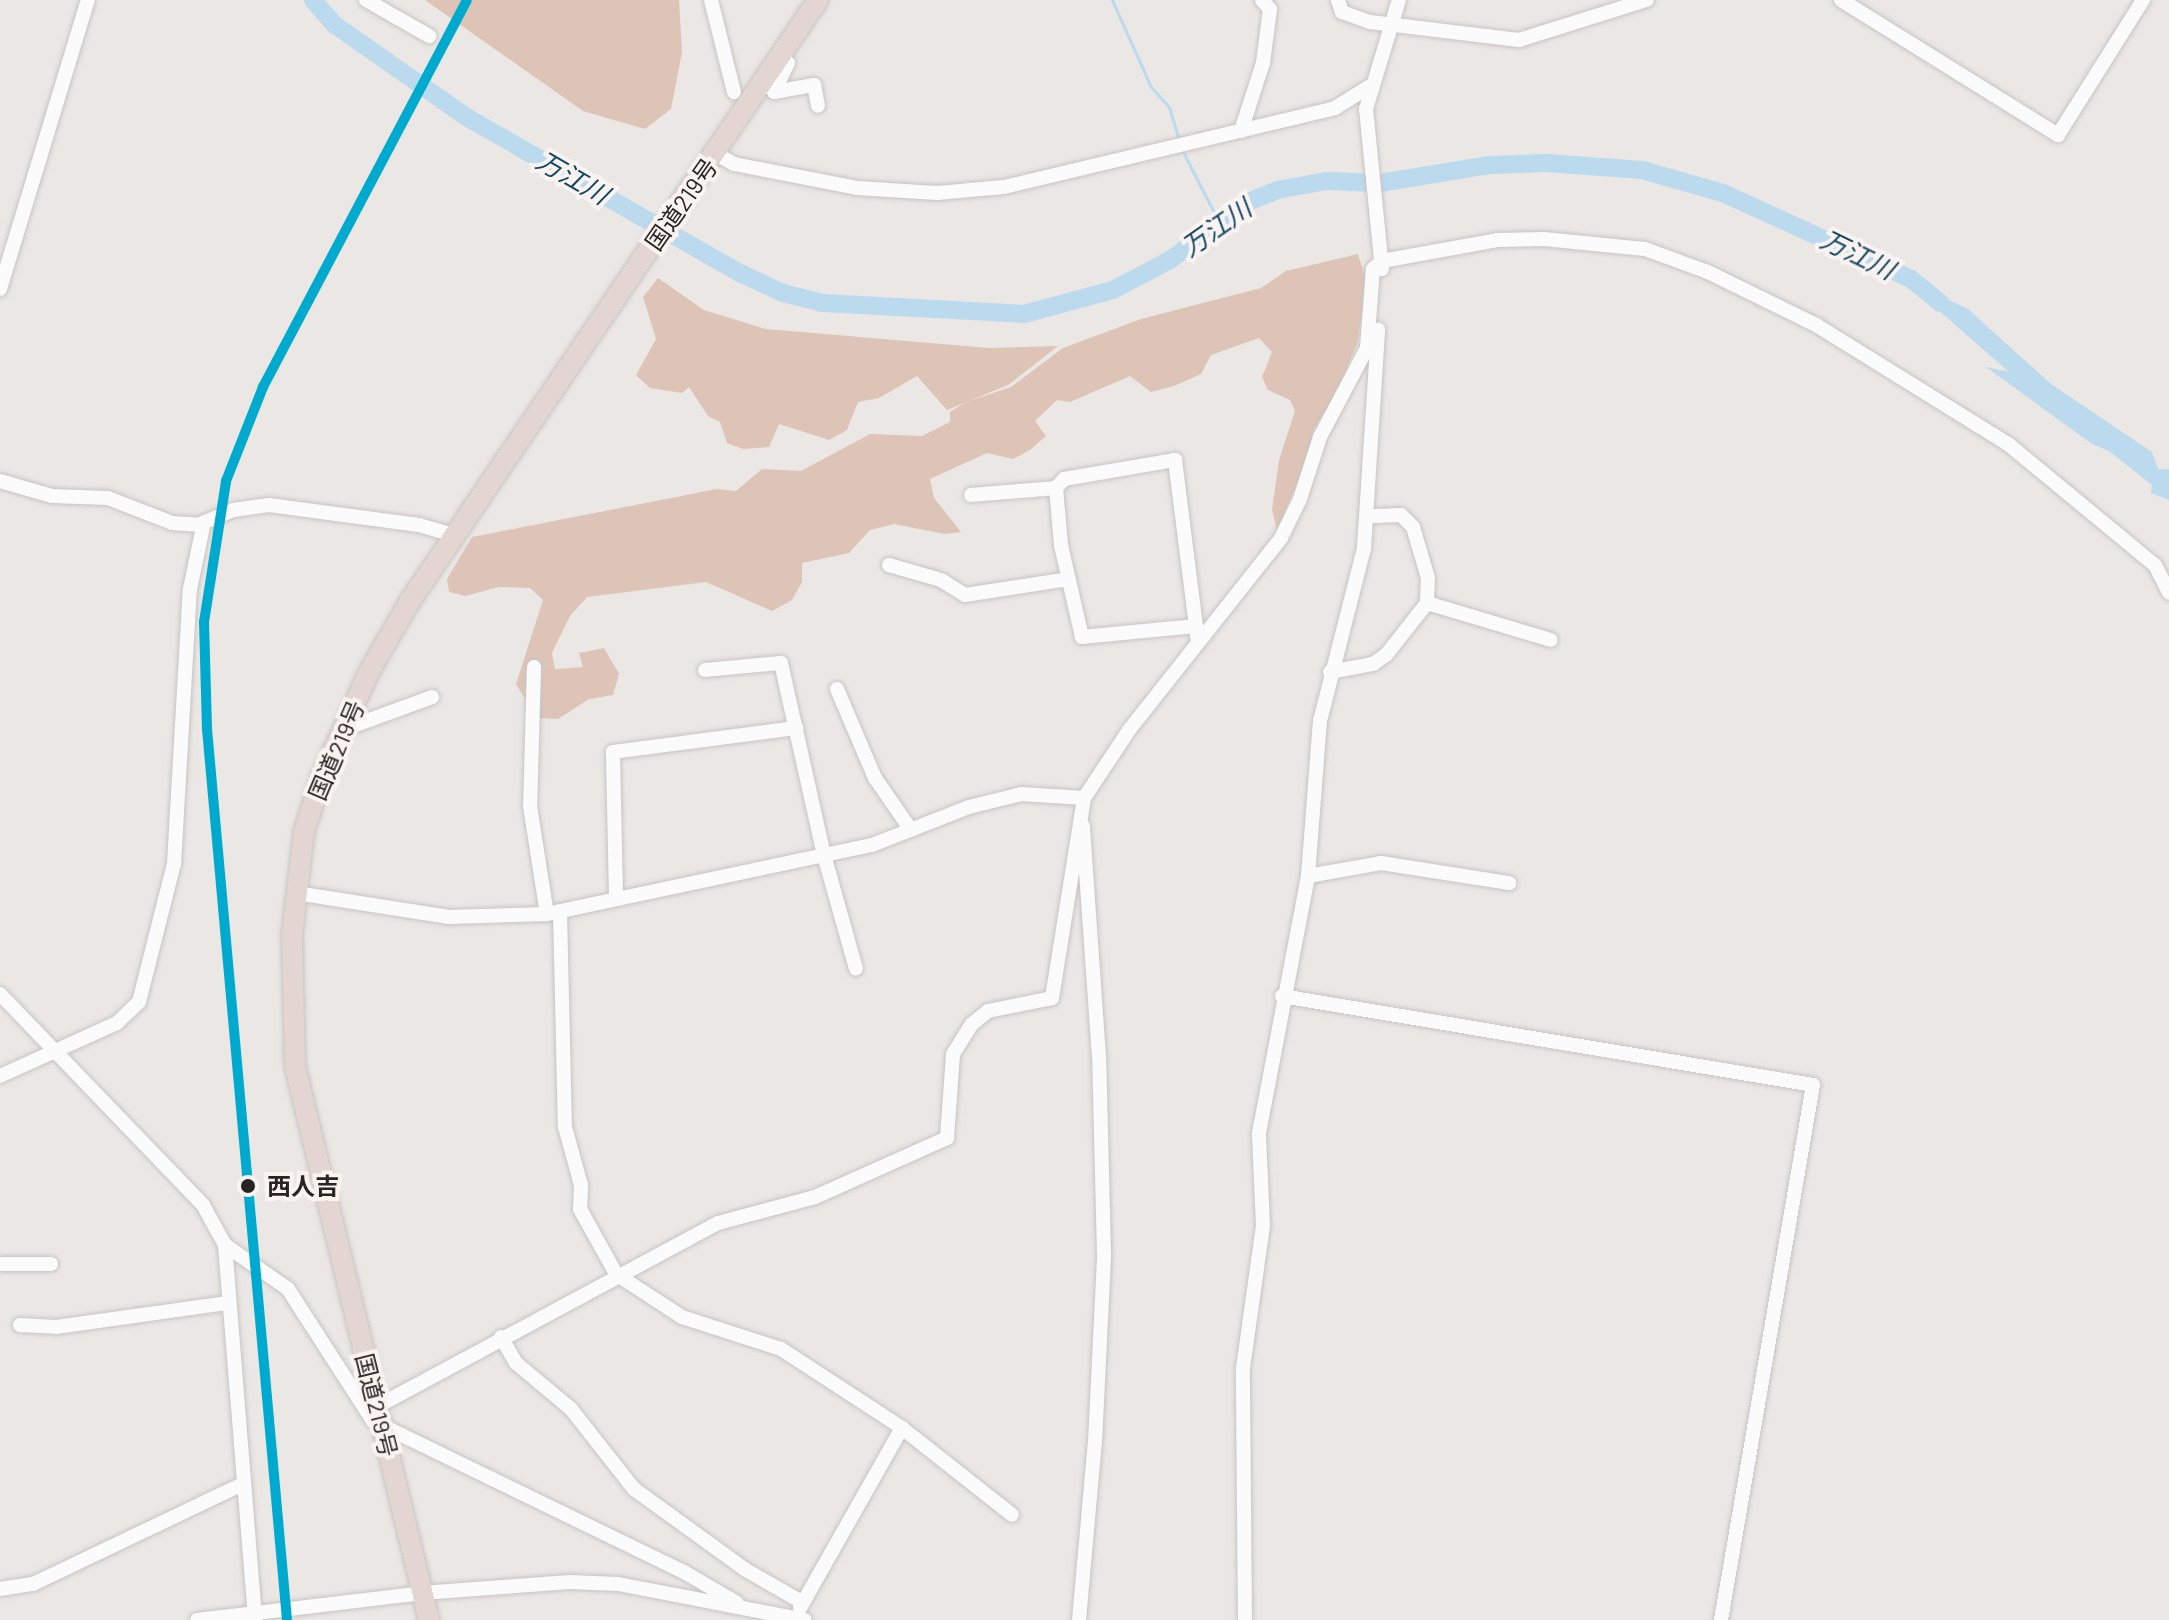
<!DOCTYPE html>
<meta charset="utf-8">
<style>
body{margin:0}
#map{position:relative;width:2169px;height:1620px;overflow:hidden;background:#eae7e4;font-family:Barlow,"Noto Sans JP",sans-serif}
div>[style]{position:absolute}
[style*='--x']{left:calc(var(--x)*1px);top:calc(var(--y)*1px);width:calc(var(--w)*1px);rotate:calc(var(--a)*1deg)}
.forest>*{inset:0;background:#dec4b6}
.water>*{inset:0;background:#bbdaee}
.stream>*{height:3px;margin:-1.5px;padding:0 1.5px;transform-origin:1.5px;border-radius:1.5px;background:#bbdaee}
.river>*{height:18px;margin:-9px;padding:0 9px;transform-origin:9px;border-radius:9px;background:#bbdaee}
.roads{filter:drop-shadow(0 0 2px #c7c5c3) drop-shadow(0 0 2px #c7c5c3)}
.minor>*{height:14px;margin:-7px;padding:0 7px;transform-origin:7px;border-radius:7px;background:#fcfbfb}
.highway>*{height:20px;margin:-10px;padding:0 10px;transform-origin:10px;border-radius:10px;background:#e3d5d2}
.rail-1>*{height:10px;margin:-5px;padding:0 5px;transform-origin:5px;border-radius:5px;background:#00a9ce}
.dots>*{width:22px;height:22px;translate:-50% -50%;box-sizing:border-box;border:4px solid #faf3f0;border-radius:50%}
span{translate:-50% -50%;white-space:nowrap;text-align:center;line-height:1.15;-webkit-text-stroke:8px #faf3f0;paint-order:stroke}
.street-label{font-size:24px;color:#272523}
.stop-label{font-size:24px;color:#272523;font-weight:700}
.left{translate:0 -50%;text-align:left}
.water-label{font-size:26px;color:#104764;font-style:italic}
</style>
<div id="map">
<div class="forest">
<div style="clip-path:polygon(425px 0,679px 0,682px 52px,671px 109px,645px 129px,583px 111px)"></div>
<div style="clip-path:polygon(1358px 254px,1367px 283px,1357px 344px,1335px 396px,1314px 429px,1306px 464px,1277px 530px,1272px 510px,1279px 460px,1295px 411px,1290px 400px,1268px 390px,1262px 377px,1272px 352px,1259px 338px,1211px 355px,1201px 374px,1174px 386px,1151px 392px,1130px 376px,1070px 402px,1057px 400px,1035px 421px,1046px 436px,1030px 450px,1013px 459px,987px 453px,930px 479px,934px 498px,961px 532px,945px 534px,894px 524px,870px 530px,849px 553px,802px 563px,802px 582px,792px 600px,772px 611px,706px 582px,587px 597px,570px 616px,552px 653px,555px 669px,583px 667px,579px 653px,604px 648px,619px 674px,613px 695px,589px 699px,558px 719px,537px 718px,516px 684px,543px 600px,530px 588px,499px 587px,465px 596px,449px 592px,447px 579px,472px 537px,717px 489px,736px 491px,762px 469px,801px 471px,870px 434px,922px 436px,950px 422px,950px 412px,966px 402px,1011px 387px,1063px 348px,1141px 319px,1261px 288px,1286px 271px)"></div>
<div style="clip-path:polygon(658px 278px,704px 310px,766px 329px,989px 348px,1058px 346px,1008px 385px,947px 410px,917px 376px,879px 398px,858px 402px,847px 430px,829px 440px,779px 424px,769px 447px,743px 449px,727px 443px,720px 422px,708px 416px,689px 387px,682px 393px,650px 388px,636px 375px,656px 339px,643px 297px)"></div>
</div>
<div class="water">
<div style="clip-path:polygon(1903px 279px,1968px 309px,2051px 384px,2152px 452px,2158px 469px,2169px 469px,2169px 500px,2151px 493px,2152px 485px,2109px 451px,2092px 444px,1986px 367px,2009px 372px)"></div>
</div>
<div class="stream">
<div style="--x:1112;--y:0;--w:95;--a:65.9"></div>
<div style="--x:1151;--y:87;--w:27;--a:48"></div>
<div style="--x:1169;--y:107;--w:34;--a:73"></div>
<div style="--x:1182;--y:150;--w:79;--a:62.8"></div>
</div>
<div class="river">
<div style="--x:313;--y:0;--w:33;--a:49"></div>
<div style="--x:335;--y:25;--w:162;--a:35"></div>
<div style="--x:468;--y:118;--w:315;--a:29.7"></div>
<div style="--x:742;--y:274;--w:45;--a:24.9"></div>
<div style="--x:783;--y:293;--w:41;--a:14"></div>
<div style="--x:823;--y:303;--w:201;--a:3.1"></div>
<div style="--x:1024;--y:314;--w:92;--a:-15.1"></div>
<div style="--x:1113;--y:290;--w:64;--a:-27.8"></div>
<div style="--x:1170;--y:260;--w:97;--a:-36.6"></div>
<div style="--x:1248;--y:202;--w:31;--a:-22"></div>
<div style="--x:1277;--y:190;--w:51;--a:-10.2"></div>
<div style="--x:1327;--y:181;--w:53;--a:2.2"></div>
<div style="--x:1380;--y:183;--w:110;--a:-9.4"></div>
<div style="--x:1489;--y:165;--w:58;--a:-2"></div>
<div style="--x:1547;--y:163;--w:95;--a:4.2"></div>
<div style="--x:1642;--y:170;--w:84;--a:15.9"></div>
<div style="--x:1723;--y:193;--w:207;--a:24.6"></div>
<div style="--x:1911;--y:279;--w:38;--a:39"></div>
</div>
<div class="roads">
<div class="minor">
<div style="--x:366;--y:0;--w:73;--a:29.7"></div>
<div style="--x:711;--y:0;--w:95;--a:76"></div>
<div style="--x:1338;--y:0;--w:13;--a:72"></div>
<div style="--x:1342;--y:12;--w:30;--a:20"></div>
<div style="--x:1370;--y:22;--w:150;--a:6.9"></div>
<div style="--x:1519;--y:40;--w:134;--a:-17.4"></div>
<div style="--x:1841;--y:0;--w:256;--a:31.9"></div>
<div style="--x:2058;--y:135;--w:160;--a:-57.8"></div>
<div style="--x:780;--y:57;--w:10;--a:37"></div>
<div style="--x:788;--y:63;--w:32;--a:116"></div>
<div style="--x:774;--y:92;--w:41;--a:-9.9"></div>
<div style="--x:814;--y:85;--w:21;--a:79"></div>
<div style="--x:1241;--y:131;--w:71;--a:-72.1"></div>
<div style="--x:1263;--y:63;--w:54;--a:-82.6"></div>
<div style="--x:1270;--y:9;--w:12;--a:-132"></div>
<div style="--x:716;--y:154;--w:21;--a:29"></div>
<div style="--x:734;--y:164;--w:125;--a:11"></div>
<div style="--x:857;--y:188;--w:80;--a:3.6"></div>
<div style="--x:937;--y:193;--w:67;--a:-5.1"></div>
<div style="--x:1004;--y:187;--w:340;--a:-13.4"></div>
<div style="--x:1335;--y:108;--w:40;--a:-32"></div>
<div style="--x:1382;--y:269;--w:161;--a:-95.7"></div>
<div style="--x:1366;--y:109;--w:114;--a:-73.2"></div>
<div style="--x:0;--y:289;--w:302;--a:-73.1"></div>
<div style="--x:0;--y:481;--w:54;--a:16.1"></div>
<div style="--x:52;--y:496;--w:56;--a:2"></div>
<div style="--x:108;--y:498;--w:69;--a:21.3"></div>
<div style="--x:172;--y:523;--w:26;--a:4"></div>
<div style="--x:198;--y:525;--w:38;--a:-23"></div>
<div style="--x:233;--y:510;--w:36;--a:-8"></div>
<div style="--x:269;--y:505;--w:151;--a:7.6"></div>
<div style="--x:419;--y:525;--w:35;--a:16"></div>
<div style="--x:971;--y:495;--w:85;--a:-4.7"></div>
<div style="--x:889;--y:565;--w:54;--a:16.1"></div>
<div style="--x:941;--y:580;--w:28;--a:32"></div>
<div style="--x:965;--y:595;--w:104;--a:-8.8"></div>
<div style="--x:1427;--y:603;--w:129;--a:16.6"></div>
<div style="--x:1196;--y:626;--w:115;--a:174.5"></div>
<div style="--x:1082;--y:637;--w:94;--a:-102.9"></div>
<div style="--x:1061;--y:545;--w:57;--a:-95"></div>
<div style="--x:1056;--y:488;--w:12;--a:-48"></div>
<div style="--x:1064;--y:479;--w:113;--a:-9.7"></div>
<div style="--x:1175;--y:460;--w:183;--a:82.8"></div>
<div style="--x:534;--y:667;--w:139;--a:91.6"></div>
<div style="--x:530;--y:806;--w:109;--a:81.1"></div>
<div style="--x:705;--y:670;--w:76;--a:-5.3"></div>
<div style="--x:781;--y:663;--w:197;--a:77.4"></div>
<div style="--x:824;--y:855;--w:118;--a:74.3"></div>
<div style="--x:1330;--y:672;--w:44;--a:-10.5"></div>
<div style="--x:1373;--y:664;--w:16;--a:-35"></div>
<div style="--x:1386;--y:655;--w:66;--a:-51.7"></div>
<div style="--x:1427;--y:603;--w:25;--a:-88"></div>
<div style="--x:1428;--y:578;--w:53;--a:-106.4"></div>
<div style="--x:1413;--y:527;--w:17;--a:-135"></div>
<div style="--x:1401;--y:515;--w:33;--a:178"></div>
<div style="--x:837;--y:689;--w:97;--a:66.9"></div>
<div style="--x:875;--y:778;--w:63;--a:55.3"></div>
<div style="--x:342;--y:730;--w:96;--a:-20.1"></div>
<div style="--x:1308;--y:876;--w:74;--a:-10.1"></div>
<div style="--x:1381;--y:863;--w:130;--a:8.9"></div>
<div style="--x:296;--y:893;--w:155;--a:8.9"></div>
<div style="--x:449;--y:917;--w:98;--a:-1.8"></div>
<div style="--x:547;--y:914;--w:332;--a:-12"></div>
<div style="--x:872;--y:845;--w:104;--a:-21.4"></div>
<div style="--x:969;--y:807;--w:54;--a:-14"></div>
<div style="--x:1021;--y:794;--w:63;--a:3.6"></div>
<div style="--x:616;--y:897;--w:145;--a:-91.2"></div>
<div style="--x:613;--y:752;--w:185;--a:-7.5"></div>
<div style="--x:560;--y:911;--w:216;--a:88.7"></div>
<div style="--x:565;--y:1127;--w:60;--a:74.6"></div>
<div style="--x:581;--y:1185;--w:24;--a:92"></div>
<div style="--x:580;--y:1209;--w:74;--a:61"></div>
<div style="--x:616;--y:1274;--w:79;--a:33.1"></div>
<div style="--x:682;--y:1317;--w:104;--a:17.9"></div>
<div style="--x:781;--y:1349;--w:145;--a:33.1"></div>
<div style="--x:902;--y:1428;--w:140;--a:38.3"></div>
<div style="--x:0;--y:994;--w:293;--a:46.1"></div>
<div style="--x:203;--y:1205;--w:46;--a:61.2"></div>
<div style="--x:225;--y:1245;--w:376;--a:85.4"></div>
<div style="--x:1282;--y:996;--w:538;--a:9.51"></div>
<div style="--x:1813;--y:1085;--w:543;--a:99.76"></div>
<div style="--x:0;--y:1076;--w:128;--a:-24.4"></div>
<div style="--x:117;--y:1023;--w:30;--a:-44"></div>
<div style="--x:139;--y:1002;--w:142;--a:-75.8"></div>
<div style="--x:174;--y:864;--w:275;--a:-86.7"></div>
<div style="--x:190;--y:589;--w:68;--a:-78.2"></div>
<div style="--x:225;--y:1245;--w:77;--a:34.9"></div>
<div style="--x:288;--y:1289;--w:157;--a:57.2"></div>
<div style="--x:373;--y:1421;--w:346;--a:25.9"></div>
<div style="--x:684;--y:1572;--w:61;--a:30.3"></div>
<div style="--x:0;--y:1264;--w:51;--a:0"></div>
<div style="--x:20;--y:1325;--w:36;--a:3"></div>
<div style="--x:56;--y:1327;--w:172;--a:-8"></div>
<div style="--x:501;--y:1337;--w:30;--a:60"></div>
<div style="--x:516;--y:1363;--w:72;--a:39.9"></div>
<div style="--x:571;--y:1409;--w:102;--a:51.8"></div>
<div style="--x:634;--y:1489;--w:138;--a:35.9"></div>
<div style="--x:746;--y:1570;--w:62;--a:29.9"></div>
<div style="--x:376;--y:1407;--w:388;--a:-28.3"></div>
<div style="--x:718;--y:1223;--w:100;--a:-15"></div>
<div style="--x:815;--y:1197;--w:145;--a:-24.1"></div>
<div style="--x:947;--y:1138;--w:84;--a:-85.9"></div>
<div style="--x:953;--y:1054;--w:36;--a:-58"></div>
<div style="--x:972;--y:1024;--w:21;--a:-39"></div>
<div style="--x:988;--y:1011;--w:65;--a:-11.5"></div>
<div style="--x:1052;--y:998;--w:203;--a:-80.9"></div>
<div style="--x:1084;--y:798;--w:82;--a:-56.5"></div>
<div style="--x:1129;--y:730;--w:245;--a:-51.6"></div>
<div style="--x:1281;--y:538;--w:43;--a:-64"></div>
<div style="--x:1300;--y:499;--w:65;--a:-72.1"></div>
<div style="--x:1320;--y:437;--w:101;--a:-62.2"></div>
<div style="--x:1367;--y:348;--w:79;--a:-85.7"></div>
<div style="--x:1373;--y:269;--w:12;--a:-42"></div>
<div style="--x:1382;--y:261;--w:117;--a:-10.3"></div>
<div style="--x:1497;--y:240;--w:47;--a:-1.2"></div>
<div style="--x:1544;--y:239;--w:101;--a:5.7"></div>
<div style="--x:1645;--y:249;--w:67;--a:20.1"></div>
<div style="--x:1708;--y:272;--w:120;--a:26.1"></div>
<div style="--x:1816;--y:325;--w:226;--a:31.8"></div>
<div style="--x:2008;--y:444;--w:190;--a:39.5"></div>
<div style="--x:2155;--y:565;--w:31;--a:63"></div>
<div style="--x:0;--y:1589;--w:33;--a:-9"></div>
<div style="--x:33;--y:1584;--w:230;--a:-25.5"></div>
<div style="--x:800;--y:1608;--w:207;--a:-60.5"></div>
<div style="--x:197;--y:1620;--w:227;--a:-6.8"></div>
<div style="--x:422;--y:1593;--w:148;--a:-4.3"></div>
<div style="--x:570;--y:1582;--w:48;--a:2.4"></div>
<div style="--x:618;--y:1584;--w:190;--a:10.9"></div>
<div style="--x:1079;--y:1620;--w:179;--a:-84.9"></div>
<div style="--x:1095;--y:1442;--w:187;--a:-87.2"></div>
<div style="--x:1104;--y:1255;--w:198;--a:-91.4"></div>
<div style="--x:1099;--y:1057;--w:232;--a:-94"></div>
<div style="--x:1245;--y:1620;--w:252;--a:-90.5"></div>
<div style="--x:1243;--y:1368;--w:143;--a:-82"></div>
<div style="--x:1263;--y:1226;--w:93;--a:-92.5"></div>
<div style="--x:1259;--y:1133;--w:262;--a:-79.2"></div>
<div style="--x:1308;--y:876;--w:155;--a:-85.6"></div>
<div style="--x:1320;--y:721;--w:179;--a:-75.7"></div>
<div style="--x:1364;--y:548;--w:219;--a:-86.3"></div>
</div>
<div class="highway">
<div style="--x:429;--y:1620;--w:570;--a:-103.6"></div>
<div style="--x:295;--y:1066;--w:131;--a:-91.3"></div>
<div style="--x:292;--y:935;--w:104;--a:-83.4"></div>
<div style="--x:304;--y:832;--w:57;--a:-72.5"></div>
<div style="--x:321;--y:778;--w:116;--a:-65.6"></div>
<div style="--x:369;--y:672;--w:82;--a:-60"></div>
<div style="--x:410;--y:601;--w:726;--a:-55.83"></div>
</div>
</div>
<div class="rail-1">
<div style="--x:287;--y:1620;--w:895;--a:-95.13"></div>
<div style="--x:207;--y:729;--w:107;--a:-91.6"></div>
<div style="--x:204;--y:622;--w:143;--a:-81.1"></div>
<div style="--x:226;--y:481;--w:101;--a:-68.5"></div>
<div style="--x:263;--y:387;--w:437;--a:-62.2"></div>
</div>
<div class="dots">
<div style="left:248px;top:1186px;background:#272523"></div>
</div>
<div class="street-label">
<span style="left:681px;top:204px;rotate:-55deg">国道219号</span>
<span style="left:336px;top:750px;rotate:-67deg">国道219号</span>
<span style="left:377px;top:1405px;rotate:76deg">国道219号</span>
</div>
<div class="stop-label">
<span class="left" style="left:267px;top:1186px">西人吉</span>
</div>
<div class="water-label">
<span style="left:573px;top:177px;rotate:30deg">万江川</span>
<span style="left:1216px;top:227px;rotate:-35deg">万江川</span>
<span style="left:1858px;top:254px;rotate:26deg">万江川</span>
</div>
</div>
